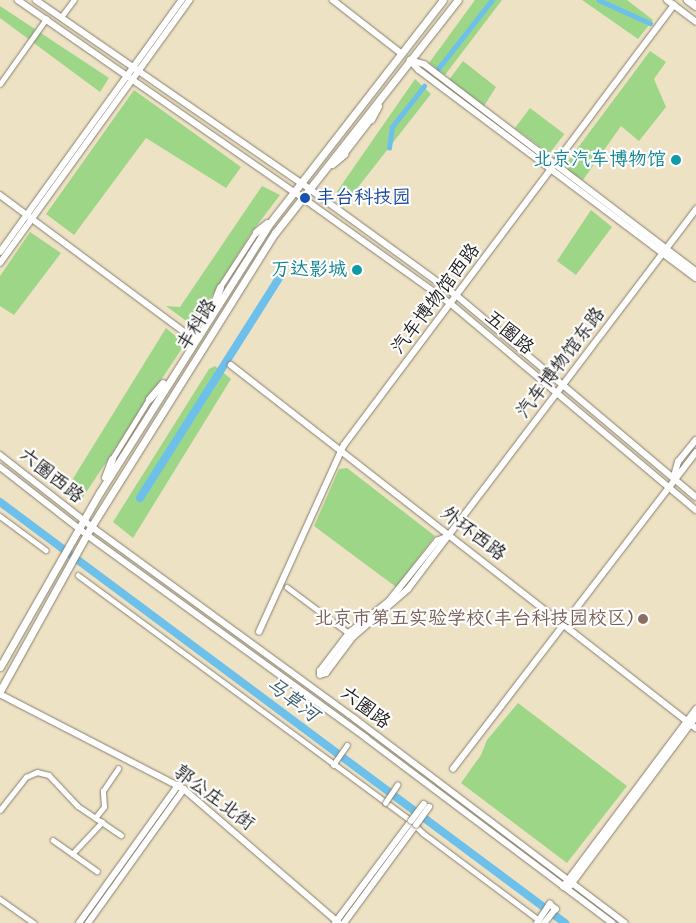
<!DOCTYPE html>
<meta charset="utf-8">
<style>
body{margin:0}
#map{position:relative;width:696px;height:923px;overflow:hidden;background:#eee2c4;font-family:Mynerve,"LXGW WenKai TC",sans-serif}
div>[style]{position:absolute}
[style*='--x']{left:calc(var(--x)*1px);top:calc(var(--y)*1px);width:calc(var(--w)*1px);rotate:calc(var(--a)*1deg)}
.green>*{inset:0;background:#9ed688;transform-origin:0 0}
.canal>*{height:4.5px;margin:-2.25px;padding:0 2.25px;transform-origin:2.25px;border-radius:2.25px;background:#6dc0e9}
.river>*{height:8px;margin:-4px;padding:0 4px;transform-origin:4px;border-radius:4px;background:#6dc0e9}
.roads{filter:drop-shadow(0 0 1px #857f70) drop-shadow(0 0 1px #857f70)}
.minor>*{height:4.5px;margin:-2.25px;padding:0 2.25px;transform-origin:2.25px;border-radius:2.25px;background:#fff}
.tertiary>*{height:5.5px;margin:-2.75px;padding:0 2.75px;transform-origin:2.75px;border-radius:2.75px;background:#fff}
.secondary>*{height:6px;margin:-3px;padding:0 3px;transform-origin:3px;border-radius:3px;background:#fff}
.primary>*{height:7px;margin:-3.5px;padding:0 3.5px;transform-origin:3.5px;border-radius:3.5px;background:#fff}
.trunk>*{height:8px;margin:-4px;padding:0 4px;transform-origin:4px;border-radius:4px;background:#fff}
.bridges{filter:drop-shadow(0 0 1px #857f70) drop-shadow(0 0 1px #857f70)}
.minor-bridge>*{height:4.5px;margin:-2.25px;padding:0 2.25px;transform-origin:2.25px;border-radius:2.25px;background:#fff}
.tertiary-bridge>*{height:5.5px;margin:-2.75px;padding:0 2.75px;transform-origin:2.75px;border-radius:2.75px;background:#fff}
.dots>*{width:14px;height:14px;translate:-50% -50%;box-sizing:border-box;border:2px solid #fff;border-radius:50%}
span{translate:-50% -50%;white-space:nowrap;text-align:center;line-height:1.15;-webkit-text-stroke:4.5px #fff;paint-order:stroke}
.culture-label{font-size:19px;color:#0d838f}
.right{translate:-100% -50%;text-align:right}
.transit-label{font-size:19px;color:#164399}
.left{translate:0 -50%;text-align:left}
.street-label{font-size:19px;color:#1c1c1c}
.education-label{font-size:19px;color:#785e54}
.water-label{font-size:20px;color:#3c5e6e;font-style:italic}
</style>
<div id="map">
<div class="green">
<div style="clip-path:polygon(475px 0,502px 0,445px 75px,429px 63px)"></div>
<div style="clip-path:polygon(582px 0,627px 0,653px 20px,638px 39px)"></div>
<div style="clip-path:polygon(0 6px,109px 78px,100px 92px,0 18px)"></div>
<div style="clip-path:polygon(650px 51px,666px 62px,654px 79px,666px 107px,639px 141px,621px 126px,583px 180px,568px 171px,568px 161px)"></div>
<div style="clip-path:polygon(463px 61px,496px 87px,484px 106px,448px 81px)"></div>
<div style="clip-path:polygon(415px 79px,431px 94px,348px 200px,336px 193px)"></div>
<div style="clip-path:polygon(134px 90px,241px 167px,226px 188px,146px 138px,74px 235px,46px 214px)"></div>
<div style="left:530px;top:108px;width:43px;height:25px;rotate:37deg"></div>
<div style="clip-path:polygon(262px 186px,280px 195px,252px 232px,193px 326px,166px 306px,180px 307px)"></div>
<div style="clip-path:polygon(591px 210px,612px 227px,576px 275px,557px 261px)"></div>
<div style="clip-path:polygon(30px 232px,61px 253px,14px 315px,0 306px,0 276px)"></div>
<div style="clip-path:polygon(166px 328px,185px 344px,81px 500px,66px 490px)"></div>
<div style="clip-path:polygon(215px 366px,231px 379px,133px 538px,113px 522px,209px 369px)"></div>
<div style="clip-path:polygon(347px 468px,435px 536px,396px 587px,314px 526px,339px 469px)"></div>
<div style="clip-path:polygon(518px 703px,627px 786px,567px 863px,461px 783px,481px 755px,487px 740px)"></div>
</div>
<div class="canal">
<div style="--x:599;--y:0;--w:56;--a:24.3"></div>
<div style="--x:438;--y:69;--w:88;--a:-52"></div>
<div style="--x:389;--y:148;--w:21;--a:-82"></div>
<div style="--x:392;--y:127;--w:52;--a:-52"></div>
</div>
<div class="river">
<div style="--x:140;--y:498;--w:264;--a:-57.7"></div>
<div style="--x:0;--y:502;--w:705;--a:36.69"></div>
</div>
<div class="roads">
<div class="minor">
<div style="--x:61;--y:17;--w:21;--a:-53"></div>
<div style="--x:0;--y:84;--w:80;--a:-54.7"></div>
<div style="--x:344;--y:154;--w:44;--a:-52.4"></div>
<div style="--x:220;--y:287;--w:66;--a:-56.8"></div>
<div style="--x:112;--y:459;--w:70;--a:-58.3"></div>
<div style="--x:0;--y:516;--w:57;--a:36.5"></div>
<div style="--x:78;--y:575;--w:411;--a:36.4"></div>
<div style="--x:409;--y:819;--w:20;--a:45"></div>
<div style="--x:423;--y:833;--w:145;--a:36.9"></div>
<div style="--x:287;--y:587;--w:79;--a:36.7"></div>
<div style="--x:333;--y:765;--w:24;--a:-55"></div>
<div style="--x:0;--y:810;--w:42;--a:-51.8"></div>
<div style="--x:26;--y:777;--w:12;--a:-24"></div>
<div style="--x:37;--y:772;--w:12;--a:14"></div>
<div style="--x:49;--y:775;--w:42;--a:46.9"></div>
<div style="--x:78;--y:806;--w:52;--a:34"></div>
<div style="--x:95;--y:818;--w:14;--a:-51"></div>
<div style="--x:104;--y:807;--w:16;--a:-94"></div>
<div style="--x:103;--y:791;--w:27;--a:-56"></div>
<div style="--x:53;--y:840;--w:54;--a:35.2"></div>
<div style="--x:72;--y:854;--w:44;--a:-46.8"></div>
<div style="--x:0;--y:899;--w:42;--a:35.2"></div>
</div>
<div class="tertiary">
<div style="--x:18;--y:0;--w:335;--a:34.8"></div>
<div style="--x:36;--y:0;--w:321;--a:34.6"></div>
<div style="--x:333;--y:0;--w:86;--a:37.9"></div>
<div style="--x:410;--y:60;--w:13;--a:48"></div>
<div style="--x:419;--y:70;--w:346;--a:36.9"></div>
<div style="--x:410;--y:60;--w:15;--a:16"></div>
<div style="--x:424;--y:64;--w:342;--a:37.3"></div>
<div style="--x:0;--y:195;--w:243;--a:36.6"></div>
<div style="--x:0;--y:252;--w:311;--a:-54.2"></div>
<div style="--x:0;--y:263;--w:324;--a:-54.2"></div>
<div style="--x:231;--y:365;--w:590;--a:37.98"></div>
<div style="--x:674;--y:476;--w:15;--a:-74"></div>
<div style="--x:678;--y:462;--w:28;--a:-51"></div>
<div style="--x:259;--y:632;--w:205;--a:-65.6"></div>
<div style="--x:344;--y:445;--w:550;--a:-53.13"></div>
<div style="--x:320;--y:675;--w:6;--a:-18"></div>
<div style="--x:326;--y:673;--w:45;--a:-53.1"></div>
<div style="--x:353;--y:637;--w:73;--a:-41.1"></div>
<div style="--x:408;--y:589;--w:477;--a:-52.8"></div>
<div style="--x:320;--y:675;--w:4;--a:-90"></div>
<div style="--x:320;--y:671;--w:48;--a:-52.7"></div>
<div style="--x:349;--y:633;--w:51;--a:-38.7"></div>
<div style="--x:389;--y:601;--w:77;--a:-51.3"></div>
<div style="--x:437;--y:541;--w:12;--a:-24"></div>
<div style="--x:0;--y:694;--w:207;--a:27.3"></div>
<div style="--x:184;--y:789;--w:205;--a:40.8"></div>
<div style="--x:453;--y:769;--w:399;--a:-52.5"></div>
<div style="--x:570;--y:886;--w:211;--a:-53.3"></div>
<div style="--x:563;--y:887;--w:222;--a:-53.2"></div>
<div style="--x:335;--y:923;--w:127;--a:-53.3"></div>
<div style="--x:344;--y:923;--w:122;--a:-53.7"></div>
<div style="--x:537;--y:923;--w:23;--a:-56"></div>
<div style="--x:550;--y:904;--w:8;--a:40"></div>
<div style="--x:556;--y:909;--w:18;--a:128"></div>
</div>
<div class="secondary">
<div style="--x:667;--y:0;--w:36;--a:37"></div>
<div style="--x:300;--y:182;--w:194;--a:36"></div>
<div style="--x:457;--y:296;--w:312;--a:40.1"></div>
<div style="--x:293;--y:191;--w:194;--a:35.6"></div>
<div style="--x:451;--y:304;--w:320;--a:40.1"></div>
<div style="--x:0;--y:455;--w:122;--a:38"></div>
<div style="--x:96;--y:530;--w:321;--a:36.1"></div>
<div style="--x:355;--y:719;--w:338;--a:37.1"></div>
<div style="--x:0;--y:467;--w:110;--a:38"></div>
<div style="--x:87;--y:535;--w:345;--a:36"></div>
<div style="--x:366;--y:738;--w:308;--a:36.9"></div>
<div style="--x:79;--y:923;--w:170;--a:-54.3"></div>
<div style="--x:88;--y:923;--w:165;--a:-54.4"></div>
</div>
<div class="primary">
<div style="--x:371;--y:119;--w:15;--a:-62"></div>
<div style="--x:332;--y:164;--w:16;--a:-40"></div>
<div style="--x:256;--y:232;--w:14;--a:-39"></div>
<div style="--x:212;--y:308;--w:22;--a:-69"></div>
<div style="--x:149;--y:399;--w:21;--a:-49"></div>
<div style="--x:105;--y:477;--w:19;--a:-69"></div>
<div style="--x:0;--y:667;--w:202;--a:-60.3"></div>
<div style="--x:100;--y:492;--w:318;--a:-57.7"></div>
<div style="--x:270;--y:223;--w:282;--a:-52.2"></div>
<div style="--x:0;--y:691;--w:188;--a:-61"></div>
<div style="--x:91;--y:527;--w:347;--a:-58"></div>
<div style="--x:275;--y:233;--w:296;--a:-51.9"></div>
</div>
<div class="trunk">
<div style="--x:688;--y:0;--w:10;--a:37"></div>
</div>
</div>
<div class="bridges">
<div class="minor-bridge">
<div style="--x:385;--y:803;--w:22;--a:-56"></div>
</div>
<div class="tertiary-bridge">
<div style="--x:411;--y:821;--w:21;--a:-53"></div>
<div style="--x:416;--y:825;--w:22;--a:-54"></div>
</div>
</div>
<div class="dots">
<div style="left:676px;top:160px;background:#0f9aa8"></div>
<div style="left:305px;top:198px;background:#1a4fb4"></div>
<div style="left:357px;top:270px;background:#0f9aa8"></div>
<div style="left:643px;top:619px;background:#8d6e63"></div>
</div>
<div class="culture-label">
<span class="right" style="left:666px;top:160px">北京汽车博物馆</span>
<span class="right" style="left:347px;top:270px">万达影城</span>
</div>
<div class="transit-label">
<span class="left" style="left:316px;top:198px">丰台科技园</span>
</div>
<div class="street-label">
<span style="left:436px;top:299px;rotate:-53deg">汽车博物馆西路</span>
<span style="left:197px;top:325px;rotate:-58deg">丰科路</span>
<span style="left:509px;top:333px;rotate:40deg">五圈路</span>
<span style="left:561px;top:363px;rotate:-53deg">汽车博物馆东路</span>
<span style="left:51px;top:476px;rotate:38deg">六圈西路</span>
<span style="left:473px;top:534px;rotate:37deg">外环西路</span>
<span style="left:365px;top:708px;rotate:37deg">六圈路</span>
<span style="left:214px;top:798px;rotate:37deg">郭公庄北街</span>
</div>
<div class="education-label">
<span class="right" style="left:633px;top:619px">北京市第五实验学校(丰台科技园校区)</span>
</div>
<div class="water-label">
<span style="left:292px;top:700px;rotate:37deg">马草河</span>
</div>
</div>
